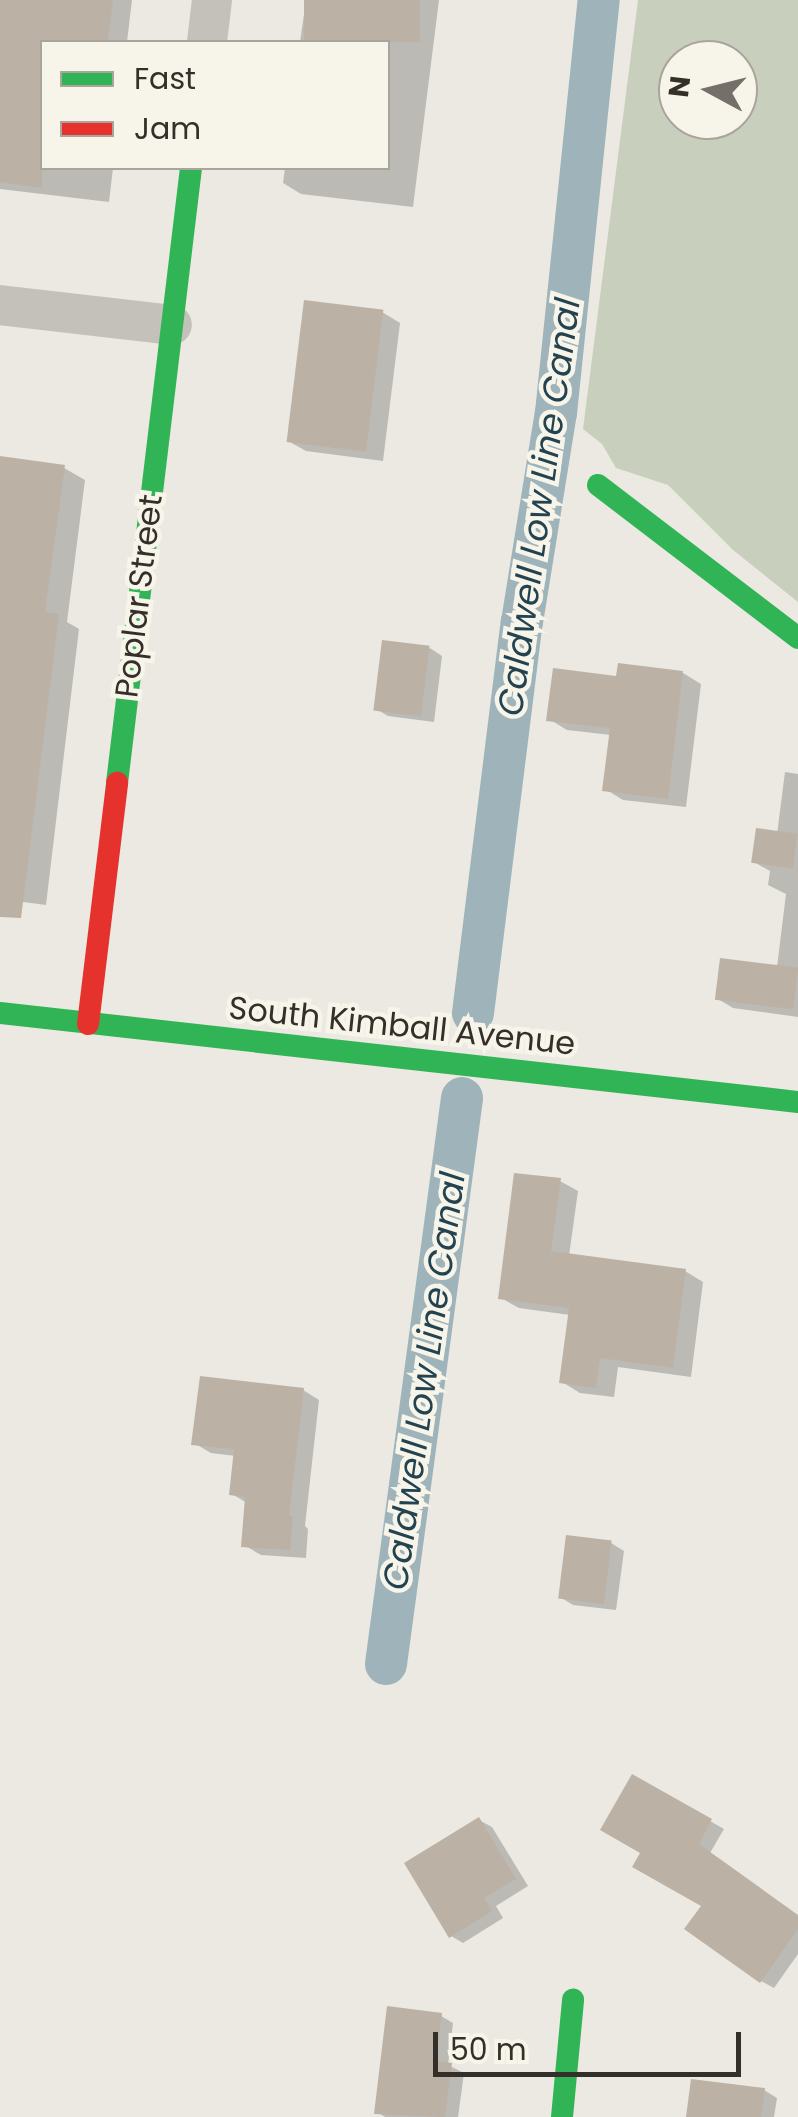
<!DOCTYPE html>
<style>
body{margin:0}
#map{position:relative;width:798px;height:2117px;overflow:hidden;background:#ebe9e1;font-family:Poppins,sans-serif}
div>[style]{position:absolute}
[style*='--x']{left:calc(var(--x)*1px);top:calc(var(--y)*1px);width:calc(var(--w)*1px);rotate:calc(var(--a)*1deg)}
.green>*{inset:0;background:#c8d0bd}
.shadow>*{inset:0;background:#0003}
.canal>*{height:42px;margin:-21px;padding:0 21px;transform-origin:21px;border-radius:21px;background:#9fb4ba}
.building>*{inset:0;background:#bcb1a5;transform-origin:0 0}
.street>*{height:40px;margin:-20px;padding:0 20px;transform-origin:20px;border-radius:20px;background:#c4c1ba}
.fast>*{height:22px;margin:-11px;padding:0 11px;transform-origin:11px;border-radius:11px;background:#30b455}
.jam>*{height:22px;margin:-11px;padding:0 11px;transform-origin:11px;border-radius:11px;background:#e5322d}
span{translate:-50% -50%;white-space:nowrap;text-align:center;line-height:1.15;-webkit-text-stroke:9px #f7f4e9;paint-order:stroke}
.street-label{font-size:32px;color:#342f29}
.water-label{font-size:35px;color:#234351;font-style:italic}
.legend{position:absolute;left:40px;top:40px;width:350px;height:130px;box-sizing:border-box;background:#f7f4e9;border:2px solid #a9a59c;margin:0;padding:12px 18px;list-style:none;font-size:30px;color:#342f29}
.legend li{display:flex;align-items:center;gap:20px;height:50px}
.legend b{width:50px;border:2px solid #a9a59c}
.north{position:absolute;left:658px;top:40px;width:100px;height:100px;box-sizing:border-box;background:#f7f4e9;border:2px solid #a9a59c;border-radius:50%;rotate:277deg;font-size:28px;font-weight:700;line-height:40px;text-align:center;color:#342f29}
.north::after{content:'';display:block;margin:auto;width:35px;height:45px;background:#747069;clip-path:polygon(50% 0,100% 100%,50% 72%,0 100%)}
.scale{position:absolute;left:433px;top:2032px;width:308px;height:45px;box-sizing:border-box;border:5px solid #342f29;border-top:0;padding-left:12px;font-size:30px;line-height:35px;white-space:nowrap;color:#342f29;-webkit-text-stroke:8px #f7f4e9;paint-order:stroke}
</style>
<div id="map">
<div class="green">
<div style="clip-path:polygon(evenodd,638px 0,798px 0,798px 602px,733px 550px,668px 485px,616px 468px,602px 444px,583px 429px,638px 0,678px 60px,738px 60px,738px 120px,678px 120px,678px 60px)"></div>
</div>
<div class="shadow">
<div style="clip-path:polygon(0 0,132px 0,127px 42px,42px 42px,42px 168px,113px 168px,109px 202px,0 189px)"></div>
<div style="clip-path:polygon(306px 0,439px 0,413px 207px,301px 194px,283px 183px,285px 168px,388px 168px,388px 42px,300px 42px)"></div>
<div style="clip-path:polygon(382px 312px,400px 323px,383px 461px,306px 451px,288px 441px)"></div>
<div style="clip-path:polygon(0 459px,64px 468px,85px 480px,67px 622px,79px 629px,46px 905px,0 899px)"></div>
<div style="clip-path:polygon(430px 648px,442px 656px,434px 722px,388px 716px,376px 709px)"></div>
<div style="clip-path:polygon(683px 673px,701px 684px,686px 807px,623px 800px,605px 789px,611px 735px,567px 730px,549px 719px)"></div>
<div style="clip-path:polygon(785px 772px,798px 774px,798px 1017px,733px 1008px,718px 999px,777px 967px,786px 894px,768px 885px,770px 871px,754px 862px,777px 834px)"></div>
<div style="clip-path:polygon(560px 1181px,578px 1191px,569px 1256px,685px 1271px,703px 1282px,691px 1377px,618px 1367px,614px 1397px,580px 1393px,562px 1382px,570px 1315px,519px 1308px,501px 1298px)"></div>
<div style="clip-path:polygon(303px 1390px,319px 1400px,305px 1526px,308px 1529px,306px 1558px,261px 1555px,244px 1545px,247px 1503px,232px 1494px,236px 1456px,211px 1453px,194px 1443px)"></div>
<div style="clip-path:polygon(611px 1543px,624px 1551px,616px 1610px,573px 1605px,560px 1597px)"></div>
<div style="clip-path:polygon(633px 1777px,724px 1829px,710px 1853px,798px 1916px,798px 1954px,774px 1988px,761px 1981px,705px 1905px,643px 1852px)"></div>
<div style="clip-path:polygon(479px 1820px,492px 1827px,528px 1886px,496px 1906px,503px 1918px,463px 1943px,451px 1936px)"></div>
<div style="clip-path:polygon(441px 2016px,453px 2023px,448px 2065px,464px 2073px,458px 2117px,385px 2117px,377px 2112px)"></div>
<div style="clip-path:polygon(764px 2090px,777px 2098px,774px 2117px,689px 2117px)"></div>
</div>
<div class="canal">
<div style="--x:473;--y:1013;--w:394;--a:-82.9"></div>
<div style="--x:522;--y:622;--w:212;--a:-80.8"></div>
<div style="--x:556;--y:413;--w:415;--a:-84.1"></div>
<div style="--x:386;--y:1664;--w:571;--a:-82.35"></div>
</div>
<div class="building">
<div style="clip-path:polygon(0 0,113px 0,108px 42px,42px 42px,42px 188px,0 182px)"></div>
<div style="left:304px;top:0;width:116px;height:42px"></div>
<div style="left:304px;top:300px;width:80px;height:143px;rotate:7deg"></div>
<div style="clip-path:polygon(0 456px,65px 465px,45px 612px,59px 614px,21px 918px,0 917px)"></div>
<div style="left:382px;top:640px;width:48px;height:71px;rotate:7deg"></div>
<div style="clip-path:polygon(618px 663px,683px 671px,668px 799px,602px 791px,610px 728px,546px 721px,553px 668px,616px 676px)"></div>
<div style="left:756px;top:828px;width:42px;height:35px;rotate:8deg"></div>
<div style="left:720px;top:958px;width:79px;height:42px;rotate:7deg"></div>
<div style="clip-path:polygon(514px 1173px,561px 1178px,551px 1251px,686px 1269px,673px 1368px,600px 1358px,596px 1388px,559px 1383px,569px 1308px,498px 1299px)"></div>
<div style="clip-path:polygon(200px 1376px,304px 1388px,289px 1516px,293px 1517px,290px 1550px,241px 1547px,245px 1497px,229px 1495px,234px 1449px,191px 1445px)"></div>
<div style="left:566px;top:1535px;width:46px;height:64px;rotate:7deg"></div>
<div style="clip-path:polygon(632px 1774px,712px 1819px,699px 1844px,798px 1915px,798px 1929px,760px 1983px,684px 1929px,701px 1906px,632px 1867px,640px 1853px,600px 1830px)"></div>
<div style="clip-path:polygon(479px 1817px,516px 1879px,484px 1898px,492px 1911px,449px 1938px,404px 1863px)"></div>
<div style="clip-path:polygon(387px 2006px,442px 2013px,436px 2061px,452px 2063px,445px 2117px,374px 2114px)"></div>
<div style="clip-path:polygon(691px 2079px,765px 2088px,761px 2117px,686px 2117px)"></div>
</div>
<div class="street">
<div style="--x:207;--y:42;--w:42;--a:-83.2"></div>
<div style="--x:0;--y:305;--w:173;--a:6.6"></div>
</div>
<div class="fast">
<div style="--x:598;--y:485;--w:252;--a:37.4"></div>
<div style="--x:117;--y:783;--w:619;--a:-83.14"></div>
<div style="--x:0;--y:1013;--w:803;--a:6.36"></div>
<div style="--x:562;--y:2117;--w:118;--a:-84.6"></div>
</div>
<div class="jam">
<div style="--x:88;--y:1024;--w:243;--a:-83.1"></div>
</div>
<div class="street-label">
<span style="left:139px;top:596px;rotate:-83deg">Poplar Street</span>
<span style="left:402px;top:1026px;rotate:6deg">South Kimball Avenue</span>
</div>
<div class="water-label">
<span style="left:539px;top:507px;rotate:-82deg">Caldwell Low Line Canal</span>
<span style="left:424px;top:1381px;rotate:-82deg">Caldwell Low Line Canal</span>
</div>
<ul class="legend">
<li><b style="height:12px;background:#30b455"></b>Fast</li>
<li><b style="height:12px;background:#e5322d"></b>Jam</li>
</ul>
<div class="north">N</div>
<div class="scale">50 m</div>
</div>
